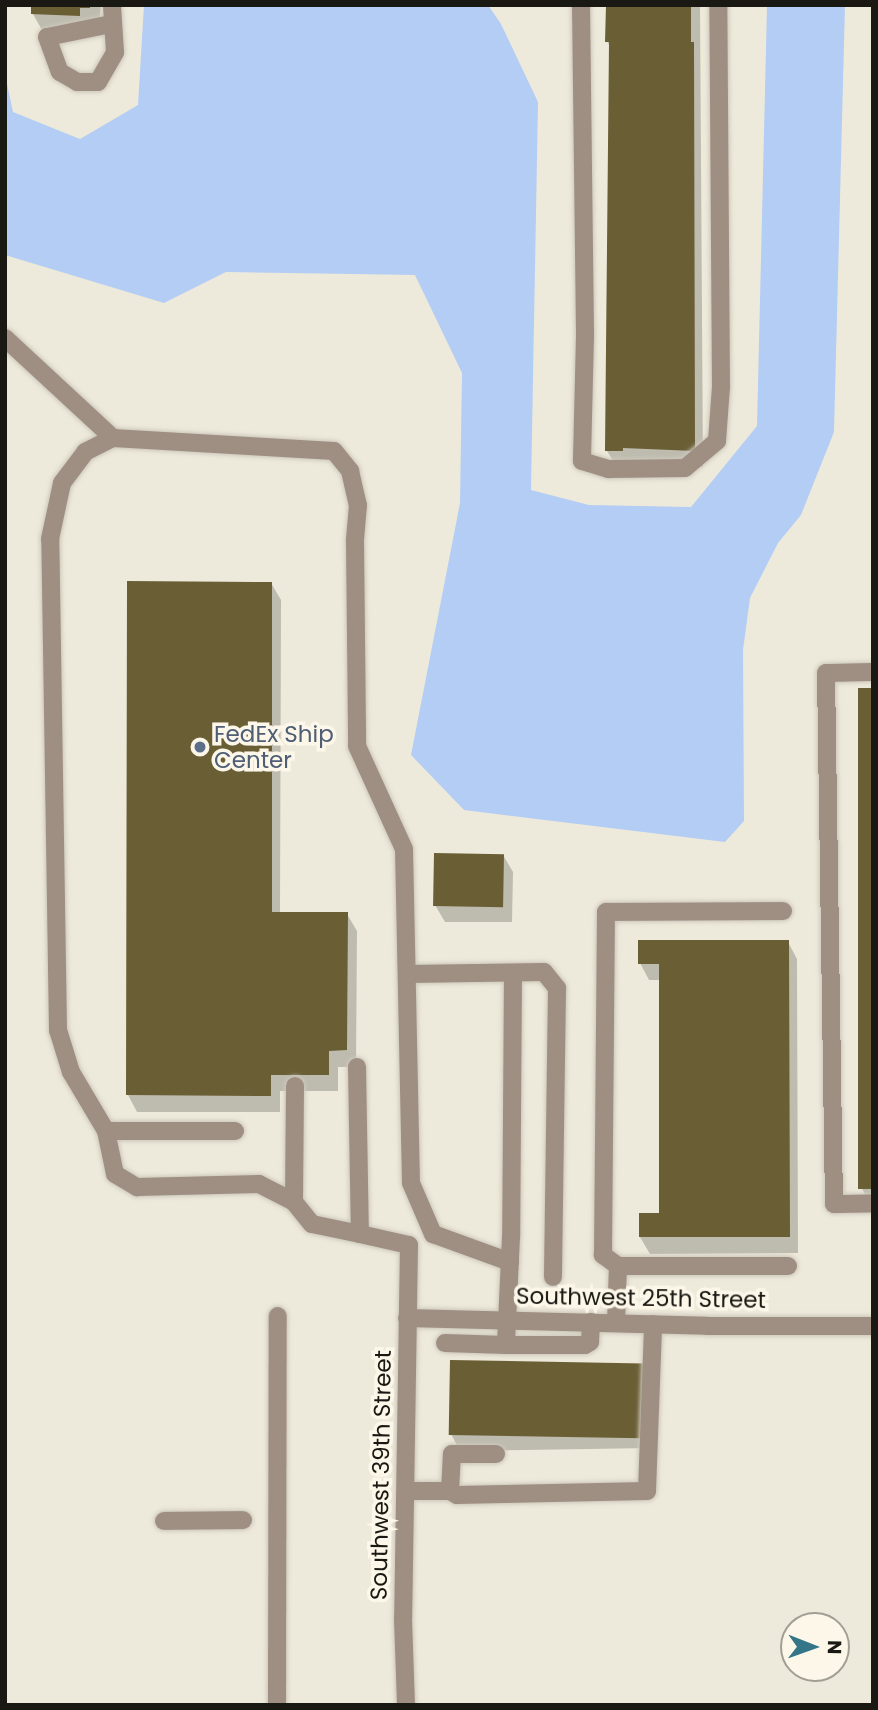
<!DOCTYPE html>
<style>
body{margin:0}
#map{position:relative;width:878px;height:1710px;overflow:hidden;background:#eeeadb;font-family:Poppins,sans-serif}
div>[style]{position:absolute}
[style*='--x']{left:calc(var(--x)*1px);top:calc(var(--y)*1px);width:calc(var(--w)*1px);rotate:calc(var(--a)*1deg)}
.water>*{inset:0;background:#b4cdf4}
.shadow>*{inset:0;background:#0003}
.building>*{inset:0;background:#6a5e35;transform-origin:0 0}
.roads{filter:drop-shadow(0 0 2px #ccc8bb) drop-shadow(0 0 2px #ccc8bb)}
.minor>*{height:18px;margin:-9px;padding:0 9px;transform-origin:9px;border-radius:9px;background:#9f8f82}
.dots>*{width:19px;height:19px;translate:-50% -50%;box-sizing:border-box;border:4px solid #fcf7e9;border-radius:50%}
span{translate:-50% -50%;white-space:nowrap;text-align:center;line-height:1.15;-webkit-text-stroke:7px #fcf7e9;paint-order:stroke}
.service-label{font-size:23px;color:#4e5e75}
.left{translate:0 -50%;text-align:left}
.street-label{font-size:23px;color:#191813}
.frame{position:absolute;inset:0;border:7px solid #191813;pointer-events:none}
.north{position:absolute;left:780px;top:1612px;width:70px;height:70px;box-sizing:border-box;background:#fcf7e9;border:2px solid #a19e93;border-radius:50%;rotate:91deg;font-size:19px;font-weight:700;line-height:28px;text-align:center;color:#191813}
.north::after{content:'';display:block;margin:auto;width:24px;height:32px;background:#347588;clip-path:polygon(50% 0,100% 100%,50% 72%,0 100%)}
</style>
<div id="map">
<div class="water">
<div style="clip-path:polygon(144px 5px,488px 5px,501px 24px,538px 102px,531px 490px,589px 505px,691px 507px,757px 426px,767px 5px,845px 5px,834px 432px,801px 515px,778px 543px,750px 598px,743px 650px,744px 821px,725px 842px,464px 810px,411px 755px,460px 503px,462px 373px,415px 275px,226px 272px,164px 303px,5px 255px,5px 74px,13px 112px,80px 139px,138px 105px)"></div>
</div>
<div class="shadow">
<div style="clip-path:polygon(33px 5px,101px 5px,99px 24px,42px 30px,33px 14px)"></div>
<div style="clip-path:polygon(607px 5px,700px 5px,703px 467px,632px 464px,617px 467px,607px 451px,610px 47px,607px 41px)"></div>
<div style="clip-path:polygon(271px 583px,281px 600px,280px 914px,347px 914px,357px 931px,356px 1067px,338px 1067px,338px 1091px,280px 1091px,280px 1112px,137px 1112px,128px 1095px)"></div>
<div style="clip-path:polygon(860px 690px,873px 690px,873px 1206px,862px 1189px)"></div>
<div style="clip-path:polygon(503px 855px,513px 872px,512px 922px,445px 922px,435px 905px)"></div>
<div style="clip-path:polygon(788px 942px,797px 959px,798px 1253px,650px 1254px,640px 1237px,661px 1215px,660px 980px,649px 980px,640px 963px)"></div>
<div style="clip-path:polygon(643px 1364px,652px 1448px,460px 1451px,451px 1434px)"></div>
</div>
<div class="building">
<div style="clip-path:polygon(31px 5px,90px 5px,90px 8px,80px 8px,80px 16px,31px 14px)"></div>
<div style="clip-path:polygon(606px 5px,691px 5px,691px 42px,694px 42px,695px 451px,623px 448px,623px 451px,605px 451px,609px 42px,605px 42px)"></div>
<div style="clip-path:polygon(127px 581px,272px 582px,272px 912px,348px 912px,347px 1050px,329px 1051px,329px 1075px,271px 1075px,271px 1096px,126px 1095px)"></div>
<div style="left:858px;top:688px;width:15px;height:501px"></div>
<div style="left:434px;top:853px;width:70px;height:53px;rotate:1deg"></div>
<div style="clip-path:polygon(638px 940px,789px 940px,790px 1237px,639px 1237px,639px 1213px,659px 1213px,659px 964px,638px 964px)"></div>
<div style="left:450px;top:1360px;width:194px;height:75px;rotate:1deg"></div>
</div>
<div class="roads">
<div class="minor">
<div style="--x:581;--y:5;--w:331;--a:89.3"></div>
<div style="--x:585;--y:336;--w:125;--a:91.4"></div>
<div style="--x:582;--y:461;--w:28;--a:17"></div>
<div style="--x:609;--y:469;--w:76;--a:-0.8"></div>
<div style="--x:685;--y:468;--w:42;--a:-40.2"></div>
<div style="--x:717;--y:441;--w:54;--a:-85.8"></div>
<div style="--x:721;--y:387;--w:382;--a:-90.4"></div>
<div style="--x:111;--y:24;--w:65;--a:168.5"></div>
<div style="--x:47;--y:37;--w:37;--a:70"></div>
<div style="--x:60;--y:72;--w:20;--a:30"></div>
<div style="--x:77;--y:82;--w:21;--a:0"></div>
<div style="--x:98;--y:82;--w:34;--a:-60"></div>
<div style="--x:115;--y:52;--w:47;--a:-93.7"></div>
<div style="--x:5;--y:338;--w:147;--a:42.8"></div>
<div style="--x:873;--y:672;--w:47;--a:178.8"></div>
<div style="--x:826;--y:673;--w:531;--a:89.14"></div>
<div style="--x:834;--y:1204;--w:39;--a:-1"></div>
<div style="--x:513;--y:973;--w:264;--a:90.4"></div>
<div style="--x:511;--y:1237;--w:108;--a:92.7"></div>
<div style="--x:506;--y:1345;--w:79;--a:0"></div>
<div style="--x:585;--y:1345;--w:6;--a:-31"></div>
<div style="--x:590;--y:1342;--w:20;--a:-87"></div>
<div style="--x:407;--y:974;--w:137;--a:-0.8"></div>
<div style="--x:544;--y:972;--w:21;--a:51"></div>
<div style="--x:557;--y:988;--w:289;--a:90.8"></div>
<div style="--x:357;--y:1067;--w:167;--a:89"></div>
<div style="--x:360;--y:1234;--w:50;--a:12.7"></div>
<div style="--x:409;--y:1245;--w:374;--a:90.9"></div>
<div style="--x:403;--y:1619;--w:86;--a:88"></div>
<div style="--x:295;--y:1086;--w:116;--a:90.5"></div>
<div style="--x:294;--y:1202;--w:28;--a:51"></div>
<div style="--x:312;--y:1224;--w:49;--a:11.8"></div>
<div style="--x:106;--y:1131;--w:69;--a:-120.7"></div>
<div style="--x:71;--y:1072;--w:44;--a:-107.2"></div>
<div style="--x:58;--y:1030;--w:491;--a:-90.9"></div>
<div style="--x:50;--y:539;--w:57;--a:-77.9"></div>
<div style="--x:62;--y:483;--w:39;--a:-53"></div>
<div style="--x:85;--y:452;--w:31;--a:-27"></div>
<div style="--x:113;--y:438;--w:221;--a:3.4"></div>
<div style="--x:334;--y:451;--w:26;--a:51"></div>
<div style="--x:350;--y:471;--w:35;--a:77"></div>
<div style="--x:358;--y:505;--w:36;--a:95"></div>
<div style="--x:355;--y:541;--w:205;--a:89.4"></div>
<div style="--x:357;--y:746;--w:113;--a:65.5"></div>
<div style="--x:404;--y:849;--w:334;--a:88.8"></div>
<div style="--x:411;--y:1183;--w:56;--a:66.7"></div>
<div style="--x:433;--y:1234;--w:82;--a:20"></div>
<div style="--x:235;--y:1131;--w:129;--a:180"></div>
<div style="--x:106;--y:1131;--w:44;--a:78.2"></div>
<div style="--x:115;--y:1174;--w:26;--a:31"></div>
<div style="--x:137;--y:1187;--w:122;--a:-1.4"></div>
<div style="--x:259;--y:1184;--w:39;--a:27"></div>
<div style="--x:618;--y:1266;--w:19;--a:-144"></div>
<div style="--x:603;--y:1255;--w:343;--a:-89.5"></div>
<div style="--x:606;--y:912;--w:177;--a:-0.3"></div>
<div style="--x:407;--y:1318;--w:300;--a:1.5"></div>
<div style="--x:707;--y:1326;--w:166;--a:0"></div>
<div style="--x:616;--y:1323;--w:57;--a:-88"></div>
<div style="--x:618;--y:1266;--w:170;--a:0"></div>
<div style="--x:445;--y:1343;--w:61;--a:1.9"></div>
<div style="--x:406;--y:1491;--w:44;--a:0"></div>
<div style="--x:450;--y:1491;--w:8;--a:30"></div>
<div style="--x:457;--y:1495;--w:190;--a:-1.2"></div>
<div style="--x:647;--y:1491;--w:167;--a:-87.9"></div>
<div style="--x:450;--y:1491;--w:37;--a:-87"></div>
<div style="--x:452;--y:1454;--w:44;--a:0"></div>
<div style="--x:164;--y:1521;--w:79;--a:-0.7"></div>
<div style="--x:277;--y:1705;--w:389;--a:-89.9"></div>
</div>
</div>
<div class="dots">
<div style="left:200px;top:747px;background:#5c6f8a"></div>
</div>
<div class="service-label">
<span class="left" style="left:214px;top:747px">FedEx Ship<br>Center</span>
</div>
<div class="street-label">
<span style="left:641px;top:1298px;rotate:1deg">Southwest 25th Street</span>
<span style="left:381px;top:1475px;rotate:-89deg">Southwest 39th Street</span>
</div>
<div class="frame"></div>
<div class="north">N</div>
</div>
